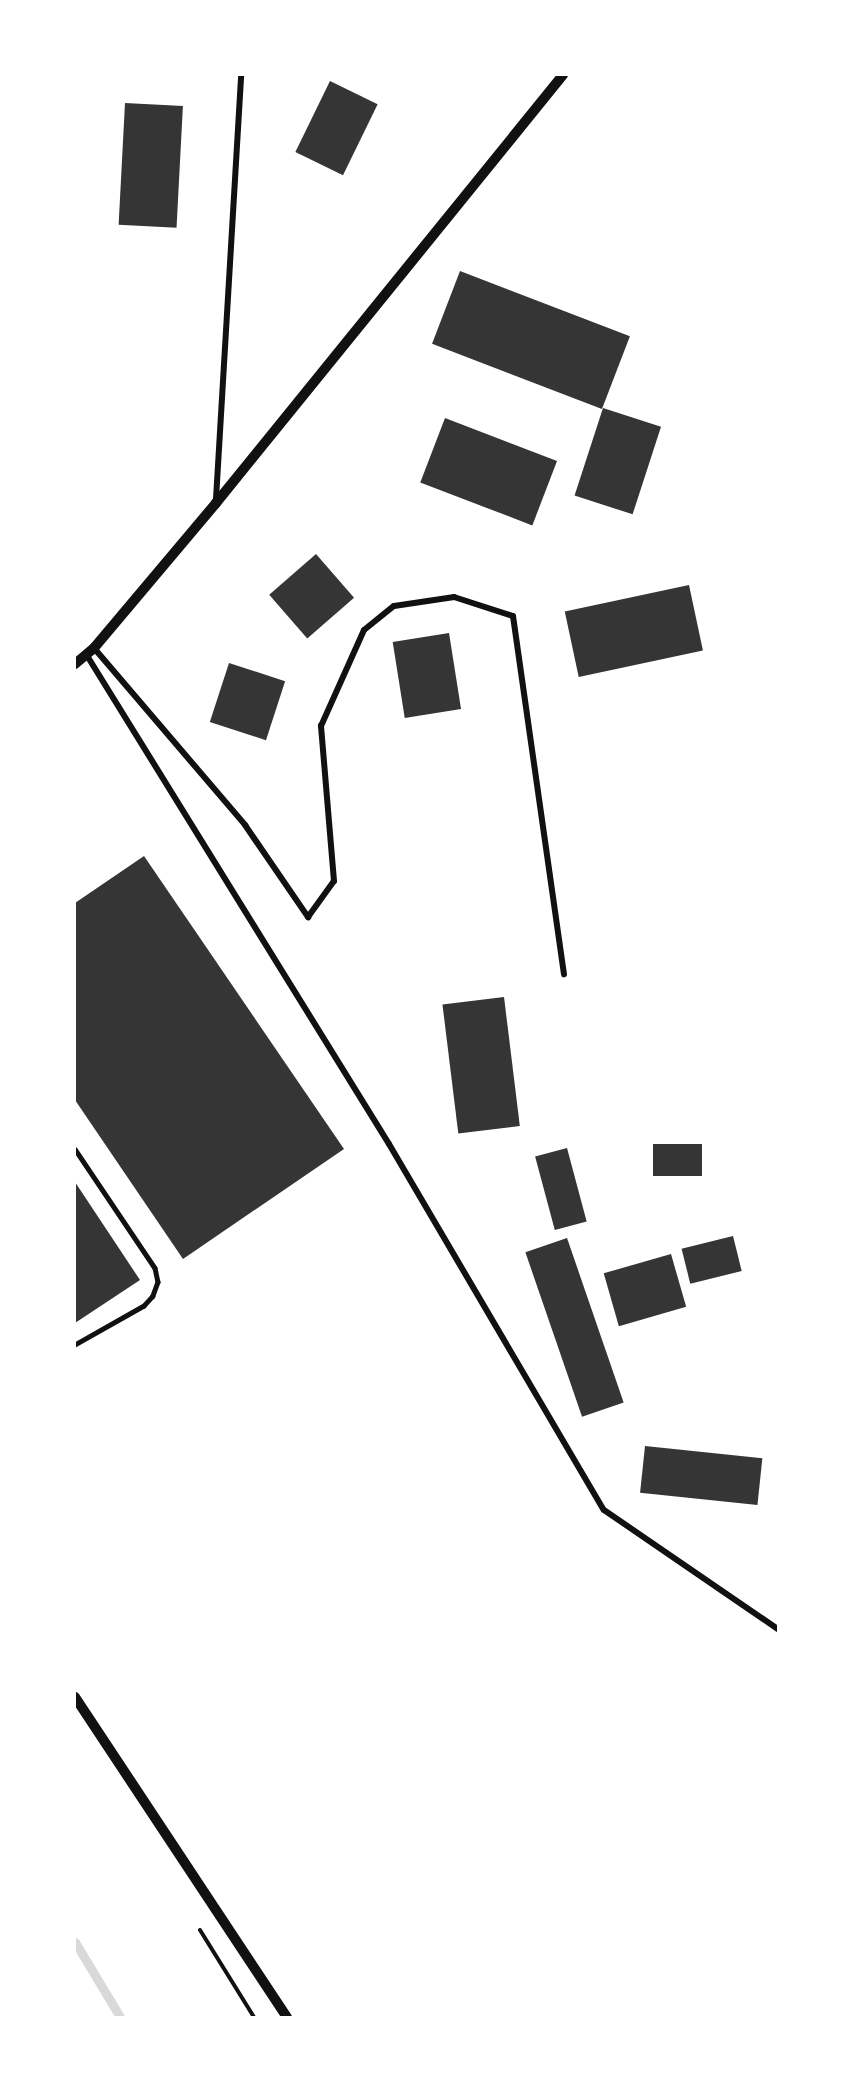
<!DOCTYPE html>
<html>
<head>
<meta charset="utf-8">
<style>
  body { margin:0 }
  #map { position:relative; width:853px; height:2092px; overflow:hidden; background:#fff; font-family:Merriweather,serif }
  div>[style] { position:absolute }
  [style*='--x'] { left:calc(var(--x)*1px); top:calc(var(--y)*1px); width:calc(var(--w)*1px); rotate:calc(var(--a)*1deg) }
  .stream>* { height:9px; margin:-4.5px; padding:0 4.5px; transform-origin:4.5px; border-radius:4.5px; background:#d9d9d9 }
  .building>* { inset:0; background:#353535; transform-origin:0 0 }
  .path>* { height:4px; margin:-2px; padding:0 2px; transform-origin:2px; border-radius:2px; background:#111 }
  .service>* { height:4.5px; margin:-2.25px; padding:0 2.25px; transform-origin:2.25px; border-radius:2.25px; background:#111 }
  .minor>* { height:6px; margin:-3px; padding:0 3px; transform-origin:3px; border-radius:3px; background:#111 }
  .tertiary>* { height:10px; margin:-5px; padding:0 5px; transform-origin:5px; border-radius:5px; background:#111 }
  span { translate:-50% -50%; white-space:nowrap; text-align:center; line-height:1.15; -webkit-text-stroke:5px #fff; paint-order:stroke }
  .frame { position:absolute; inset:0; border:76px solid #fff; pointer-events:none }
</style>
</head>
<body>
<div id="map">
  <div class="stream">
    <i style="--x:75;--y:1942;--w:87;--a:59"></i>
  </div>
  <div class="building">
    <i style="left:330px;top:81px;width:53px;height:79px;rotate:26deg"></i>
    <i style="left:125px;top:103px;width:58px;height:122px;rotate:3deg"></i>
    <i style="left:460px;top:271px;width:182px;height:78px;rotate:21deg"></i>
    <i style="left:603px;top:408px;width:61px;height:92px;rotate:18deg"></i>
    <i style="left:445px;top:418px;width:120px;height:69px;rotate:21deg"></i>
    <i style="left:316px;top:554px;width:58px;height:62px;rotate:49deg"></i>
    <i style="left:689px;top:585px;width:67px;height:127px;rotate:78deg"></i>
    <i style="left:449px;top:633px;width:77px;height:57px;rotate:81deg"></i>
    <i style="left:229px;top:663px;width:59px;height:62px;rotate:18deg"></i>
    <i style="clip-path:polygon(144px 856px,344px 1149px,183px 1259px,75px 1100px,75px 903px)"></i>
    <i style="left:504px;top:997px;width:130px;height:62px;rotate:83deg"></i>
    <i style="left:653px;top:1144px;width:49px;height:32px"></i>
    <i style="left:567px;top:1148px;width:76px;height:33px;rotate:75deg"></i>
    <i style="clip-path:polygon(75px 1182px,140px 1280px,75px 1323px)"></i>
    <i style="left:733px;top:1236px;width:36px;height:53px;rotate:76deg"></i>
    <i style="left:567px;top:1238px;width:174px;height:44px;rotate:71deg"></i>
    <i style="left:671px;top:1254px;width:55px;height:70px;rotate:74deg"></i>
    <i style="left:645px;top:1446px;width:118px;height:47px;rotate:6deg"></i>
  </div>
  <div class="path">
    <i style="--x:200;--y:1930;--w:102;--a:58.2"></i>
  </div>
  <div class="service">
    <i style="--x:75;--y:1149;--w:143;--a:56.1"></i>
    <i style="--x:155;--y:1268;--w:14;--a:78"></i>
    <i style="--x:158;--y:1282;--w:15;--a:110"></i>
    <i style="--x:153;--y:1296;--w:13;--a:132"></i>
    <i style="--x:144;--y:1306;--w:79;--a:150.5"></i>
  </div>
  <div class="minor">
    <i style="--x:216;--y:499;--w:425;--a:-86.6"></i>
    <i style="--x:94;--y:648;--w:233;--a:49.5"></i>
    <i style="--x:245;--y:825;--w:112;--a:55.6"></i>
    <i style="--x:308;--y:917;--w:44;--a:-54.2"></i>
    <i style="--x:334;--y:881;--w:156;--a:-94.8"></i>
    <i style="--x:321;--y:726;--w:105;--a:-65.9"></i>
    <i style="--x:364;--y:630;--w:38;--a:-39"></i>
    <i style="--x:394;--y:606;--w:61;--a:-8.5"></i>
    <i style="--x:454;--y:597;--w:62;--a:17.9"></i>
    <i style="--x:513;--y:616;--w:362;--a:81.9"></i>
    <i style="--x:86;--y:654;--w:576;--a:58.27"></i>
    <i style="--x:389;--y:1144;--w:424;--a:59.6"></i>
    <i style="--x:604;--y:1510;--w:211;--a:34.4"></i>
  </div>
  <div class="tertiary">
    <i style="--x:75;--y:664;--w:25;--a:-40"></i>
    <i style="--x:94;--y:648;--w:189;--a:-49.9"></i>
    <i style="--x:216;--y:503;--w:551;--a:-50.97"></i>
    <i style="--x:75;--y:1697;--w:384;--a:56.5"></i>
  </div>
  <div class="frame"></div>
</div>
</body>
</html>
